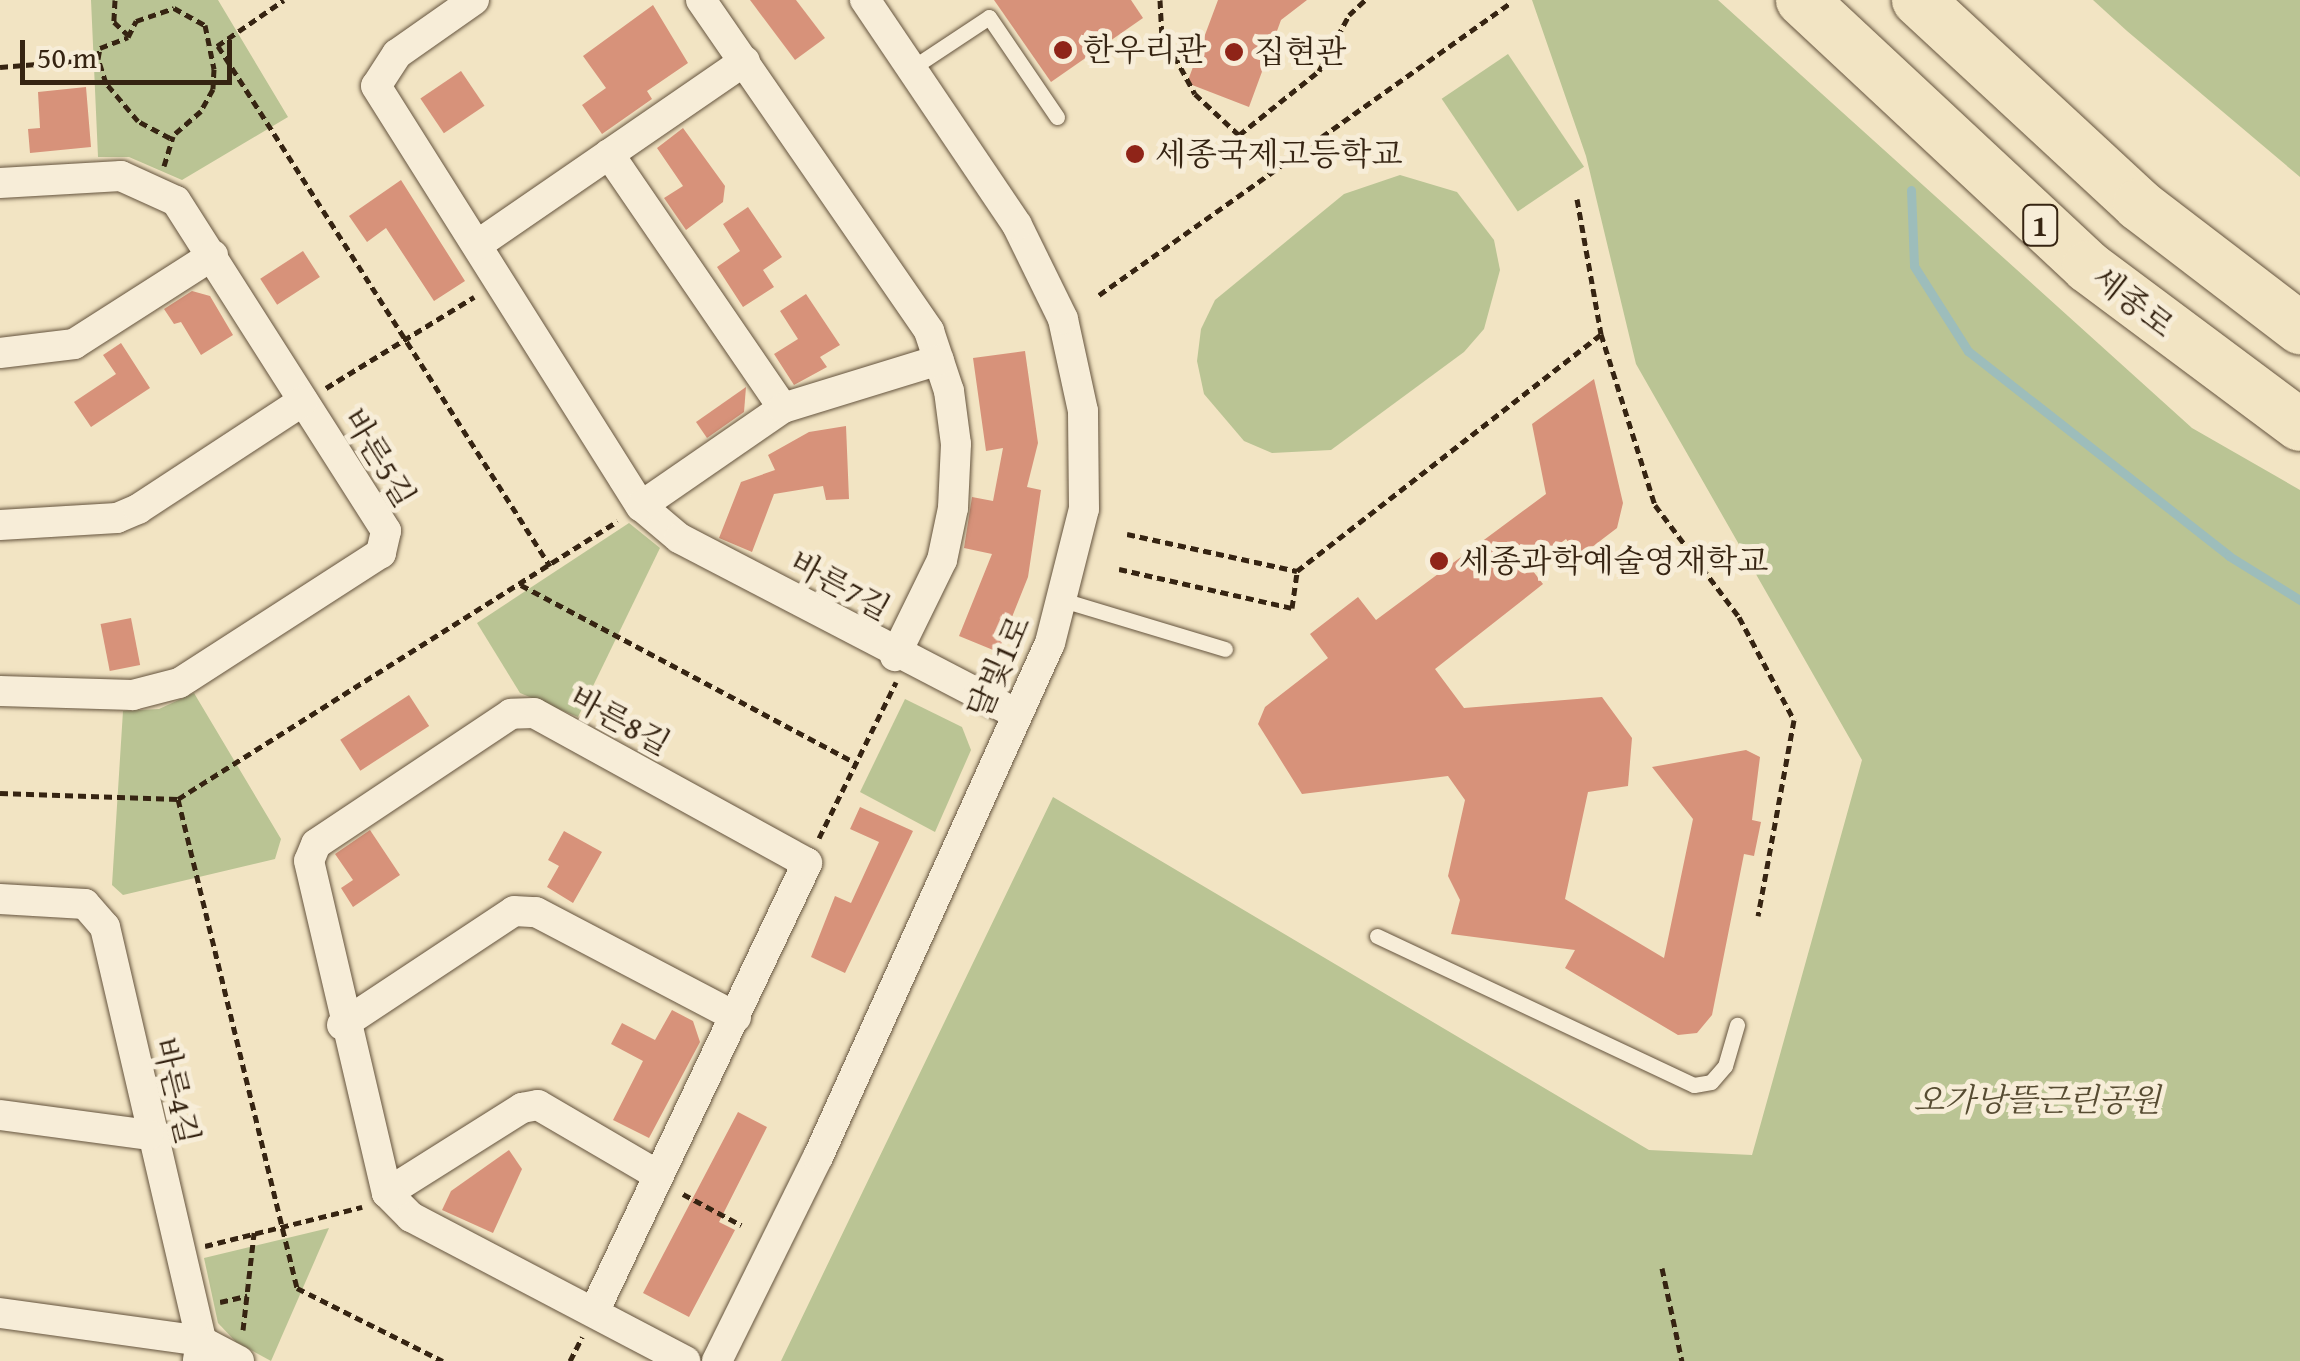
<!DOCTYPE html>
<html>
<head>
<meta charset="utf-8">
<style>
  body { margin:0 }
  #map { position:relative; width:2300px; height:1361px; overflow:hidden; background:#f2e4c3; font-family:"Gentium Book Plus","Noto Serif KR",serif }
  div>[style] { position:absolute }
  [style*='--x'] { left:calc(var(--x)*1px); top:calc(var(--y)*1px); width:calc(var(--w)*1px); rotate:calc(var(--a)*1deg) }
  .green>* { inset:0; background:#bac494; transform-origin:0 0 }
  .stream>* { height:9px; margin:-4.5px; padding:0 4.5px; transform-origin:4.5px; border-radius:4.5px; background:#9dbdbb }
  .building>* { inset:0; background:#d7927a; transform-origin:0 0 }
  .path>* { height:5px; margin-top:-2.5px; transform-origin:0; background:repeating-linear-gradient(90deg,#362412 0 8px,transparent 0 13px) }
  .roads { filter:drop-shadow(0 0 2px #65543e) drop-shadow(0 0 2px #65543e) }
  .lane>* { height:15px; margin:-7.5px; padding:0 7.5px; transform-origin:7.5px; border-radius:7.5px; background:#f7edd8 }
  .street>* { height:30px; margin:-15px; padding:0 15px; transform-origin:15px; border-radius:15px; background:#f7edd8 }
  .highway>* { height:52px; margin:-26px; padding:0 26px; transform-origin:26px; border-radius:26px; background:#f2e4c3 }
  .dots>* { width:28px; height:28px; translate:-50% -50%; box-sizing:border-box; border:5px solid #f7edd8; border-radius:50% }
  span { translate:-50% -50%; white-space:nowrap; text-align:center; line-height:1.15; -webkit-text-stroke:10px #f7edd8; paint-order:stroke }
  .shield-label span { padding:2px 8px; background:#f7edd8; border:2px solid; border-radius:8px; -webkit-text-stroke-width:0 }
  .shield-label { font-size:30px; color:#362412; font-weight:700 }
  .poi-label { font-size:32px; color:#362412 }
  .left { translate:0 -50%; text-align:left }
  .street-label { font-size:32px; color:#362412 }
  .park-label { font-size:32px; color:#574c32; font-style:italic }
  .scale { position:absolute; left:20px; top:40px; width:212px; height:45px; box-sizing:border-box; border:5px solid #362412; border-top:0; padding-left:12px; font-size:30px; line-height:35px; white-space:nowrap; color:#362412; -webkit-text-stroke:8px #f7edd8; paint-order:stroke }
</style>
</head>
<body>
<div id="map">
  <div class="green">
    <i style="clip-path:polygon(91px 0,218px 0,288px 117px,182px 180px,129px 157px,98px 157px)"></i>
    <i style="clip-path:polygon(1532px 0,1718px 0,2192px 428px,2300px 490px,2300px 1361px,781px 1361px,1053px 797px,1649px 1150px,1752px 1155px,1862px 760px,1636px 364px,1586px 156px)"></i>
    <i style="clip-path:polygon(2093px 0,2300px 0,2300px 177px,2127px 31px)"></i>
    <i style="left:1508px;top:54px;width:136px;height:80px;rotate:56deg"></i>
    <i style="clip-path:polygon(1400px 175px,1457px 192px,1494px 240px,1500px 270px,1484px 329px,1464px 352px,1331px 450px,1272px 453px,1244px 441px,1204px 394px,1197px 361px,1201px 329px,1215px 300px,1344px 194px)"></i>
    <i style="clip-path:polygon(629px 523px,660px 548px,578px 717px,520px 693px,477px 623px)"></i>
    <i style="clip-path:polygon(194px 693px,281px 839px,275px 859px,123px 895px,112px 885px,123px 711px,159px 709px)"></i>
    <i style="clip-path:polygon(905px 699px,962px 727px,971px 750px,935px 832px,860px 792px)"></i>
    <i style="clip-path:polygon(329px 1228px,271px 1361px,236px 1342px,218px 1323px,204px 1258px)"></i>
  </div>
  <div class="stream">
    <i style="--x:1911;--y:190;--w:76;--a:87.7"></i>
    <i style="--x:1914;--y:266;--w:101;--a:57.6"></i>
    <i style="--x:1968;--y:351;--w:332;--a:38.1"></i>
    <i style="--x:2229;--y:556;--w:84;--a:31.8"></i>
  </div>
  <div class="building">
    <i style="clip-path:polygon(750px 0,796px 0,825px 38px,795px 60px)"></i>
    <i style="clip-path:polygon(994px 0,1131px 0,1143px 18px,1051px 82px)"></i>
    <i style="clip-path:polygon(1218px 0,1307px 0,1281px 20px,1249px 107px,1187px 83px)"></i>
    <i style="clip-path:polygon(653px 5px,688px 63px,647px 91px,652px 99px,602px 134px,582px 105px,606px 88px,583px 56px)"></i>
    <i style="left:461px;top:71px;width:42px;height:49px;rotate:56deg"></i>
    <i style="clip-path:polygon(86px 87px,91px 147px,30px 153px,28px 129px,40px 128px,38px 92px)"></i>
    <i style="clip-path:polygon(683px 128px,725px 186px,723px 202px,686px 230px,664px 198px,683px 186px,657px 148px)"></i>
    <i style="clip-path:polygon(401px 180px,465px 281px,434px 301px,386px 228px,367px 242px,349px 216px)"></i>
    <i style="clip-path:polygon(748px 207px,782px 257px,763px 270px,774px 287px,743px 307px,717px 267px,740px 251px,723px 224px)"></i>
    <i style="left:303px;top:251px;width:31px;height:51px;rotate:57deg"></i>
    <i style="clip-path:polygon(192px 291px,210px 296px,233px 335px,201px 355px,181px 322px,174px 324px,164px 309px)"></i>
    <i style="clip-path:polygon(806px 294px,840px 345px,820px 357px,827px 367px,794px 385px,774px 354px,798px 339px,780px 311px)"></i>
    <i style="clip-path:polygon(121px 343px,150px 388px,91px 427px,74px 402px,116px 374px,103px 355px)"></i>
    <i style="clip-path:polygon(1025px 351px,1038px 443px,1027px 487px,1041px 490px,1028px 577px,998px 652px,959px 636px,992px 554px,964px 548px,972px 497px,993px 501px,1003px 448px,986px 451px,973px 358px)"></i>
    <i style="clip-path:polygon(1594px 379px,1623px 503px,1617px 528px,1579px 557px,1566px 539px,1529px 566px,1543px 584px,1435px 669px,1464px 708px,1602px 697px,1632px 738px,1628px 786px,1588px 792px,1565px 899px,1664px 958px,1693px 819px,1652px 767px,1746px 750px,1760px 757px,1752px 820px,1761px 822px,1754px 856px,1744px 854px,1712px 1015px,1697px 1033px,1678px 1035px,1565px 968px,1575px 950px,1451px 934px,1460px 900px,1448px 876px,1465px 800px,1448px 776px,1302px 794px,1258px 724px,1265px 707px,1328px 658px,1310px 634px,1358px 597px,1376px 620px,1546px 494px,1532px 424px)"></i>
    <i style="clip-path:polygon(746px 387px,744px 412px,707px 438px,696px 422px)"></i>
    <i style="clip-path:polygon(846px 426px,849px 499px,826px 500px,823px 486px,774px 494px,752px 552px,719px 538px,741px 482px,775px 470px,768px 455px,809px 432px)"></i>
    <i style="left:131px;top:618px;width:48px;height:31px;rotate:79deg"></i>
    <i style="left:409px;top:695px;width:37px;height:82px;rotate:57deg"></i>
    <i style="clip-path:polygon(860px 807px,913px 831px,845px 973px,811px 957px,835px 896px,851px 903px,879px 842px,850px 829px)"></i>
    <i style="clip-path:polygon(370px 830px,400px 875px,353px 907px,341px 888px,353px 880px,335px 854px)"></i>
    <i style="clip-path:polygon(564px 831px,602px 852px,573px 903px,547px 887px,559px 866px,548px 860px)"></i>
    <i style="clip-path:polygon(672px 1010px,693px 1021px,700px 1042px,649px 1138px,613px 1120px,643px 1061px,611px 1044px,622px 1023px,655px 1040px)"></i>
    <i style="clip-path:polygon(738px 1112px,767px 1127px,719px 1222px,735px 1230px,689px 1317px,643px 1293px)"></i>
    <i style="clip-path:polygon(509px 1150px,522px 1169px,493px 1233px,442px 1210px,451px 1191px)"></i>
  </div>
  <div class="path">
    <i style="--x:115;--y:0;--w:22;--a:93"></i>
    <i style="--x:114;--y:22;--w:18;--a:43"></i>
    <i style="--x:1160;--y:0;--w:33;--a:87"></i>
    <i style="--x:1162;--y:33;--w:69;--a:61.6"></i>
    <i style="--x:1195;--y:94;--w:60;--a:43"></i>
    <i style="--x:1239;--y:135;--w:102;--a:-38.7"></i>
    <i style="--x:1319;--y:71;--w:64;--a:-61.8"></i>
    <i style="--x:1349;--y:15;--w:22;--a:-43"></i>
    <i style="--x:174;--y:8;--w:35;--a:29"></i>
    <i style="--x:205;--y:25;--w:45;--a:78.4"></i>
    <i style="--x:214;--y:69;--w:20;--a:93"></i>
    <i style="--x:213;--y:89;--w:25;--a:119"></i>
    <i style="--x:201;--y:111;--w:41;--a:138.9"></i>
    <i style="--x:170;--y:138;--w:36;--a:-152"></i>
    <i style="--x:138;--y:121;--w:50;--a:-130.1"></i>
    <i style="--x:106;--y:83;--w:25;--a:-108"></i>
    <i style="--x:98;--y:59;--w:11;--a:-80"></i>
    <i style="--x:100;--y:48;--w:30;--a:-21"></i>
    <i style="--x:128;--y:37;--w:18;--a:-63"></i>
    <i style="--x:136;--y:21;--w:40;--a:-18.9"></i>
    <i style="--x:217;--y:46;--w:81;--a:-34.5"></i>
    <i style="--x:218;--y:46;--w:617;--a:57.44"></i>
    <i style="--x:0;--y:67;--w:98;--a:-4.7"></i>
    <i style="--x:164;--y:166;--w:31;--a:-73"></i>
    <i style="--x:1577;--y:199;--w:137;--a:79.9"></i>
    <i style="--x:1601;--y:334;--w:179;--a:72.5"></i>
    <i style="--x:1655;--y:505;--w:140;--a:53.1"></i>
    <i style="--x:1739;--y:617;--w:117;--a:61.9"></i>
    <i style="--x:1794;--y:720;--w:199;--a:100.4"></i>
    <i style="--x:1099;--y:295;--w:503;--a:-35.37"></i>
    <i style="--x:326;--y:388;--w:174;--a:-31.6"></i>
    <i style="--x:1127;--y:534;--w:174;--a:12.3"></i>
    <i style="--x:1119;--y:569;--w:177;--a:12.7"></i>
    <i style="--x:1292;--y:608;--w:37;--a:-82"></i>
    <i style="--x:1297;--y:571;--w:385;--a:-37.9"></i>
    <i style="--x:521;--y:585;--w:379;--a:28"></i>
    <i style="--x:0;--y:793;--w:178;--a:1.9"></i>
    <i style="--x:178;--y:799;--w:520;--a:-32.29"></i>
    <i style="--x:178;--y:799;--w:503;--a:76.32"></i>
    <i style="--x:297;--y:1288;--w:163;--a:26.6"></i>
    <i style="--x:819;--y:838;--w:174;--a:-63.7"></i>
    <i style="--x:683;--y:1194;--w:66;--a:28.1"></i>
    <i style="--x:205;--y:1246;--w:162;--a:-14"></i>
    <i style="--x:1662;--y:1268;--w:95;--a:77.9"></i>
    <i style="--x:220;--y:1302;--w:28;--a:-13"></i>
    <i style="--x:243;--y:1330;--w:98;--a:-83.5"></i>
    <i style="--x:570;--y:1361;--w:27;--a:-63"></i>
  </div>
  <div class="roads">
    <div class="lane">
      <i style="--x:912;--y:68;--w:92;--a:-33.5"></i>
      <i style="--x:989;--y:17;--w:121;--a:55.8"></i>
      <i style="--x:1066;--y:601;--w:166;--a:16.8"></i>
      <i style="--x:1377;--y:936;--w:350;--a:25.2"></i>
      <i style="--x:1694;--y:1085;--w:17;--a:-10"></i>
      <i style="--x:1711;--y:1082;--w:21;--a:-49"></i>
      <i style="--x:1725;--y:1066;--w:43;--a:-73.7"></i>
    </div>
    <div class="street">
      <i style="--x:474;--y:0;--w:94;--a:145"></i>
      <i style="--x:397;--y:54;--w:38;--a:123"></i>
      <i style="--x:376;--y:86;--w:497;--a:57.8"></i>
      <i style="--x:641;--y:506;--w:50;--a:40.1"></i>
      <i style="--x:679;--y:538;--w:381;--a:27.5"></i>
      <i style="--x:701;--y:0;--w:402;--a:55.4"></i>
      <i style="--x:929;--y:331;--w:63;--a:71.6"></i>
      <i style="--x:949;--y:391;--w:53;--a:82.5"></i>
      <i style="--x:956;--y:444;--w:64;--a:92.7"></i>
      <i style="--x:953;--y:508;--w:53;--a:101.9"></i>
      <i style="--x:942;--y:560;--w:107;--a:116.1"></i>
      <i style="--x:609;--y:154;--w:308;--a:55.6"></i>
      <i style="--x:0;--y:183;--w:121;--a:-3.3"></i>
      <i style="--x:121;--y:176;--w:60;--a:24.4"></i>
      <i style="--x:176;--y:201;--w:391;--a:57.5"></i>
      <i style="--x:386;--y:531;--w:23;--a:103"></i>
      <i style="--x:381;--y:553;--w:240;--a:147.2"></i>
      <i style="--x:179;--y:683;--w:48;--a:165.4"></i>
      <i style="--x:133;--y:695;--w:133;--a:-178.3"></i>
      <i style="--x:477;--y:245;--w:325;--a:-34.5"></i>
      <i style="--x:0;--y:353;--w:75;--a:-6.9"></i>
      <i style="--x:74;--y:344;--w:165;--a:-32.6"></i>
      <i style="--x:641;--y:506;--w:173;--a:-34.6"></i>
      <i style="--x:783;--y:408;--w:163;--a:-17.1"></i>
      <i style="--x:0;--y:525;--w:117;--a:-3.4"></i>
      <i style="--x:117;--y:518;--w:23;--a:-23"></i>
      <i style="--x:138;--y:509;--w:197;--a:-33.2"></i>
      <i style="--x:0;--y:899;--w:85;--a:3.4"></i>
      <i style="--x:85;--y:904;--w:30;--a:49"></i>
      <i style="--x:105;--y:927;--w:425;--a:76.9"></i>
      <i style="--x:201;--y:1341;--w:20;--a:99"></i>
      <i style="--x:342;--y:1025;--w:206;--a:-33.5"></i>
      <i style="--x:514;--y:911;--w:22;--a:3"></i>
      <i style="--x:536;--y:912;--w:226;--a:27.7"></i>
      <i style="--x:0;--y:1115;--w:150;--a:7.6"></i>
      <i style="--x:387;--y:1193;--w:160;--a:-32.2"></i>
      <i style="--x:522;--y:1108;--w:16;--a:-11"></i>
      <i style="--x:538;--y:1105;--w:139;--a:30.3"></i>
      <i style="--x:594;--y:1312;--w:497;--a:-64.6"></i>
      <i style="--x:807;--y:863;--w:311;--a:-151.2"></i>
      <i style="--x:534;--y:713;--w:23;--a:178"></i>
      <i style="--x:511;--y:714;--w:234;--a:146.3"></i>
      <i style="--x:316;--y:844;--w:18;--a:112"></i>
      <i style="--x:309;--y:861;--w:341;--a:76.8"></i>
      <i style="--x:387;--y:1193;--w:34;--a:45"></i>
      <i style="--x:411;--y:1217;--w:310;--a:27.7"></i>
      <i style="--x:0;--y:1313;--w:203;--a:7.9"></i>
      <i style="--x:201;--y:1341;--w:43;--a:27.8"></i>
      <i style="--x:717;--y:1361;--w:228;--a:-63.7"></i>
      <i style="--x:818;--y:1157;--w:564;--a:-65.71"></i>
      <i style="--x:1050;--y:643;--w:138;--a:-75.8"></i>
      <i style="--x:1084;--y:509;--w:98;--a:-90.6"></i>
      <i style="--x:1083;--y:411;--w:94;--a:-102.3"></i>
      <i style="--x:1063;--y:319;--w:105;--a:-116.1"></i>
      <i style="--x:1017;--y:225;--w:272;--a:-124"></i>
    </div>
    <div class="highway">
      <i style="--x:1802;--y:0;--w:391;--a:43"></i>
      <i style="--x:2088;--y:267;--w:264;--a:36.7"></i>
      <i style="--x:1918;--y:0;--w:301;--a:42.8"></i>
      <i style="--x:2139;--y:205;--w:203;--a:37.4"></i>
    </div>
  </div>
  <div class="dots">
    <i style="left:1063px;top:50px;background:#8f2418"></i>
    <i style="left:1234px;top:52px;background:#8f2418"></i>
    <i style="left:1135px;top:154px;background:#8f2418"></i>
    <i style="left:1439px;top:561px;background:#8f2418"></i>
  </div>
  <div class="shield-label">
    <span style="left:2040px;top:225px">1</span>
  </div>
  <div class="poi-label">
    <span class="left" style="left:1083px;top:50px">한우리관</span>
    <span class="left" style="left:1254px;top:52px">집현관</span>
    <span class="left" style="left:1155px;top:154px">세종국제고등학교</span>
    <span class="left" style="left:1459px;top:561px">세종과학예술영재학교</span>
  </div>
  <div class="street-label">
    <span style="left:2133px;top:302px;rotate:38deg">세종로</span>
    <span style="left:379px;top:458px;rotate:59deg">바른5길</span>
    <span style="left:840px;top:586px;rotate:29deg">바른7길</span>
    <span style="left:999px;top:667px;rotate:-66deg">달빛1로</span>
    <span style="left:620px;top:721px;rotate:29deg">바른8길</span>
    <span style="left:176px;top:1091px;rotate:77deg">바른4길</span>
  </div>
  <div class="park-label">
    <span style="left:2037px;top:1100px">오가낭뜰근린공원</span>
  </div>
  <div class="scale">50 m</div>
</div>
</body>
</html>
